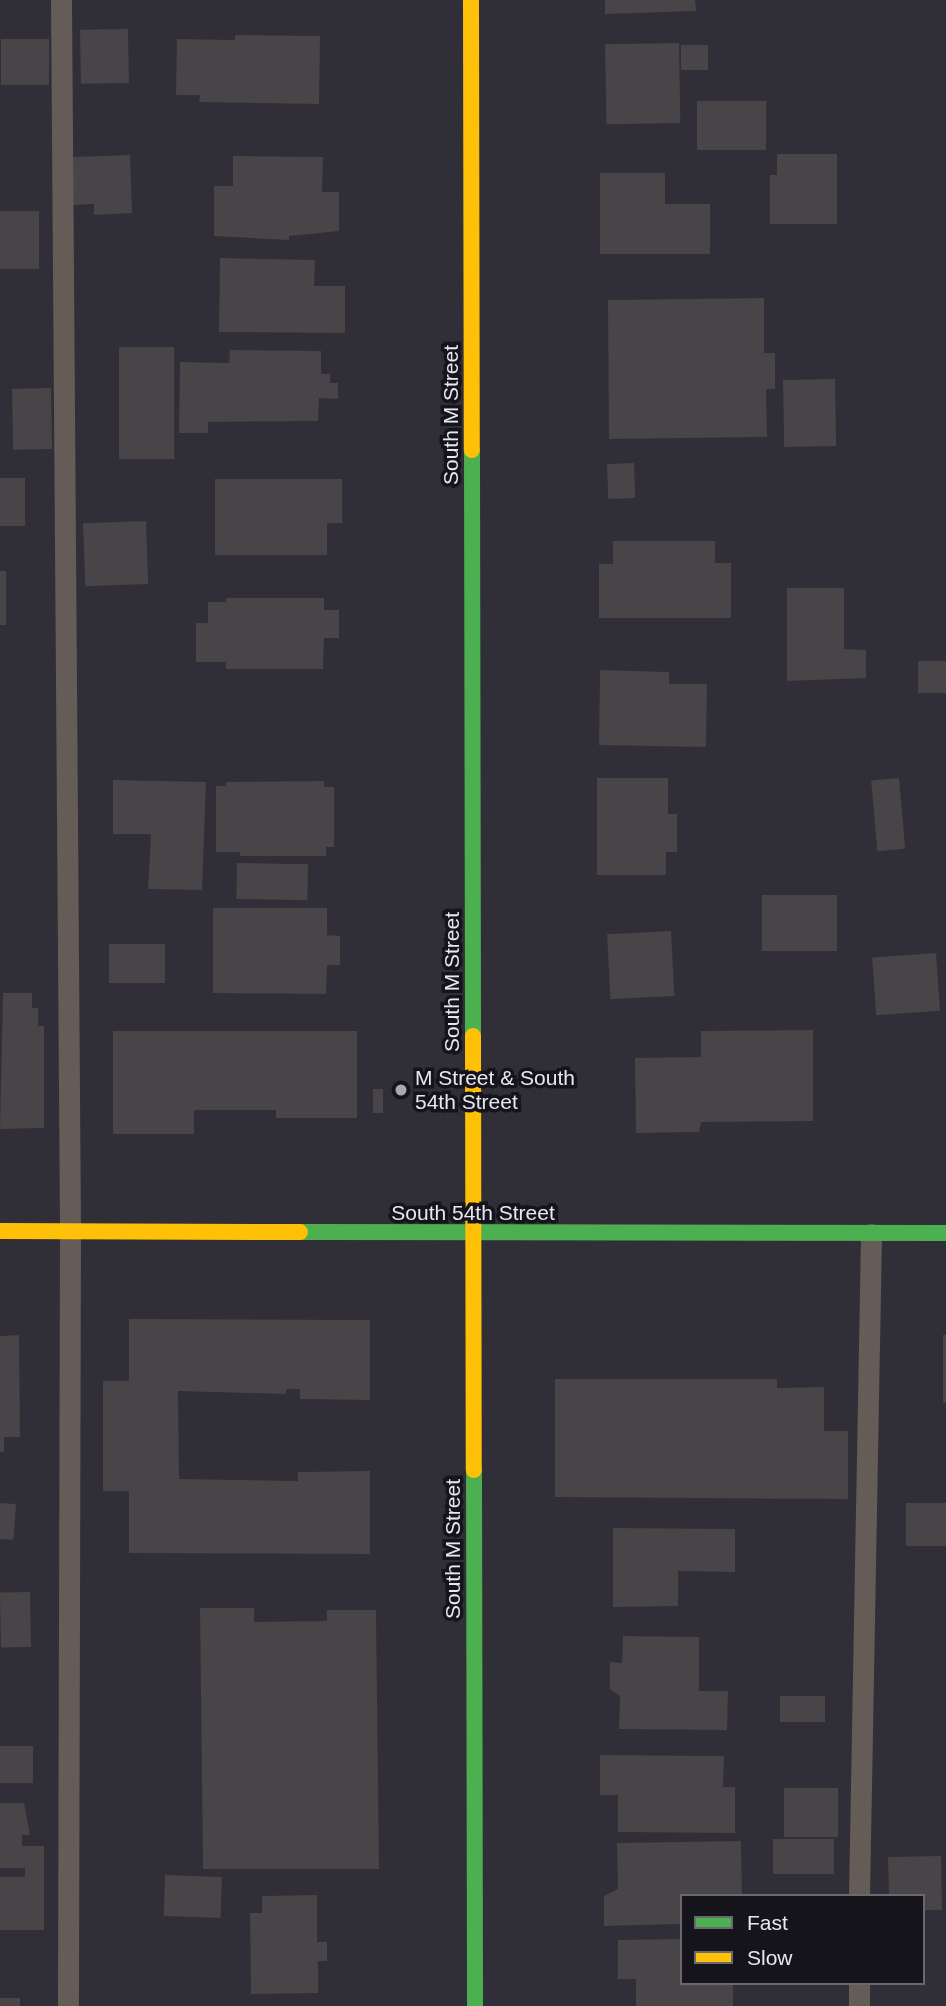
<!DOCTYPE html>
<html>
<head>
<meta charset="utf-8">
<style>
  body { margin:0 }
  #map { position:relative; width:946px; height:2006px; overflow:hidden; background:#302e36; font-family:Arial,sans-serif }
  div>[style] { position:absolute }
  [style*='--x'] { left:calc(var(--x)*1px); top:calc(var(--y)*1px); width:calc(var(--w)*1px); rotate:calc(var(--a)*1deg) }
  .building>* { inset:0; background:#484447; transform-origin:0 0 }
  .lane>* { height:21px; margin:-10.5px; padding:0 10.5px; transform-origin:10.5px; border-radius:10.5px; background:#655b57 }
  .fast>* { height:16px; margin:-8px; padding:0 8px; transform-origin:8px; border-radius:8px; background:#4caf50 }
  .slow>* { height:16px; margin:-8px; padding:0 8px; transform-origin:8px; border-radius:8px; background:#ffc107 }
  .dots>* { width:19px; height:19px; translate:-50% -50%; box-sizing:border-box; border:4px solid #15141b; border-radius:50% }
  span { translate:-50% -50%; white-space:nowrap; text-align:center; line-height:1.15; -webkit-text-stroke:7px #15141b; paint-order:stroke }
  .street-label { font-size:21px; color:#e8e6f0 }
  .poi-label { font-size:21px; color:#e8e6f0 }
  .left { translate:0 -50%; text-align:left }
  .legend { position:absolute; left:680px; top:1894px; width:245px; height:91px; box-sizing:border-box; background:#15141b; border:2px solid #696870; margin:0; padding:9px 12px; list-style:none; font-size:21px; color:#e8e6f0 }
  .legend li { display:flex; align-items:center; gap:14px; height:35px }
  .legend b { width:35px; border:2px solid #696870 }
</style>
</head>
<body>
<div id="map">
  <div class="building">
    <i style="clip-path:polygon(605px 0,695px 0,696px 11px,605px 14px)"></i>
    <i style="left:128px;top:29px;width:54px;height:48px;rotate:89deg"></i>
    <i style="clip-path:polygon(235px 35px,320px 36px,319px 104px,199px 102px,200px 95px,176px 95px,177px 39px,235px 40px)"></i>
    <i style="left:1px;top:39px;width:48px;height:46px"></i>
    <i style="left:679px;top:43px;width:80px;height:74px;rotate:89deg"></i>
    <i style="left:708px;top:45px;width:25px;height:27px;rotate:90deg"></i>
    <i style="left:697px;top:101px;width:69px;height:49px"></i>
    <i style="clip-path:polygon(777px 154px,837px 154px,837px 224px,770px 224px,770px 175px,777px 175px)"></i>
    <i style="clip-path:polygon(130px 155px,132px 213px,94px 215px,94px 204px,73px 205px,71px 157px)"></i>
    <i style="clip-path:polygon(233px 156px,323px 157px,322px 192px,339px 192px,339px 231px,289px 236px,289px 240px,214px 236px,214px 186px,233px 186px)"></i>
    <i style="clip-path:polygon(600px 173px,665px 173px,665px 204px,710px 204px,710px 254px,600px 254px)"></i>
    <i style="left:0;top:211px;width:39px;height:58px"></i>
    <i style="clip-path:polygon(220px 258px,315px 260px,314px 286px,345px 286px,345px 333px,219px 332px)"></i>
    <i style="clip-path:polygon(764px 298px,764px 353px,775px 353px,775px 389px,766px 389px,767px 437px,609px 439px,608px 300px)"></i>
    <i style="left:119px;top:347px;width:55px;height:112px"></i>
    <i style="clip-path:polygon(230px 350px,321px 351px,321px 374px,330px 374px,330px 383px,338px 383px,338px 399px,319px 398px,318px 421px,208px 422px,208px 433px,179px 433px,180px 362px,229px 363px)"></i>
    <i style="left:835px;top:379px;width:67px;height:52px;rotate:89deg"></i>
    <i style="left:51px;top:388px;width:61px;height:39px;rotate:89deg"></i>
    <i style="left:634px;top:463px;width:35px;height:27px;rotate:88deg"></i>
    <i style="left:0;top:478px;width:25px;height:48px"></i>
    <i style="clip-path:polygon(215px 479px,342px 479px,342px 523px,327px 523px,327px 555px,215px 555px)"></i>
    <i style="left:146px;top:521px;width:63px;height:63px;rotate:88deg"></i>
    <i style="clip-path:polygon(613px 541px,715px 541px,715px 563px,731px 563px,731px 618px,599px 618px,599px 564px,613px 564px)"></i>
    <i style="left:0;top:571px;width:6px;height:54px"></i>
    <i style="clip-path:polygon(787px 588px,844px 588px,844px 649px,866px 650px,866px 678px,787px 681px)"></i>
    <i style="clip-path:polygon(226px 598px,324px 598px,324px 610px,339px 610px,339px 638px,324px 638px,323px 669px,226px 669px,226px 662px,196px 662px,196px 623px,208px 623px,208px 602px,226px 602px)"></i>
    <i style="left:946px;top:661px;width:32px;height:28px;rotate:90deg"></i>
    <i style="clip-path:polygon(600px 670px,669px 672px,669px 684px,707px 684px,706px 747px,599px 745px)"></i>
    <i style="clip-path:polygon(597px 778px,668px 778px,668px 814px,677px 814px,677px 852px,666px 852px,666px 875px,597px 875px)"></i>
    <i style="left:899px;top:778px;width:71px;height:28px;rotate:85deg"></i>
    <i style="clip-path:polygon(113px 780px,206px 782px,202px 890px,148px 889px,151px 834px,113px 834px)"></i>
    <i style="clip-path:polygon(324px 781px,324px 787px,334px 787px,334px 847px,326px 847px,326px 856px,240px 856px,240px 852px,216px 852px,216px 786px,226px 786px,226px 782px)"></i>
    <i style="left:237px;top:863px;width:71px;height:36px;rotate:1deg"></i>
    <i style="left:762px;top:895px;width:75px;height:56px"></i>
    <i style="clip-path:polygon(213px 908px,327px 908px,327px 935px,340px 936px,340px 965px,327px 965px,326px 994px,213px 993px)"></i>
    <i style="left:671px;top:931px;width:65px;height:64px;rotate:87deg"></i>
    <i style="left:109px;top:944px;width:56px;height:39px"></i>
    <i style="left:936px;top:953px;width:58px;height:64px;rotate:86deg"></i>
    <i style="clip-path:polygon(3px 993px,32px 993px,32px 1008px,38px 1008px,38px 1026px,44px 1026px,44px 1128px,0 1129px)"></i>
    <i style="clip-path:polygon(813px 1030px,813px 1121px,701px 1122px,699px 1132px,636px 1133px,635px 1058px,701px 1057px,701px 1031px)"></i>
    <i style="clip-path:polygon(113px 1031px,357px 1031px,357px 1118px,276px 1118px,276px 1110px,194px 1110px,194px 1134px,113px 1134px)"></i>
    <i style="left:373px;top:1089px;width:10px;height:24px"></i>
    <i style="clip-path:polygon(129px 1319px,370px 1320px,370px 1400px,300px 1399px,300px 1389px,286px 1389px,286px 1394px,178px 1391px,179px 1479px,298px 1481px,298px 1472px,370px 1471px,370px 1554px,129px 1553px,129px 1491px,103px 1491px,103px 1381px,129px 1381px)"></i>
    <i style="clip-path:polygon(19px 1335px,20px 1437px,4px 1437px,4px 1452px,0 1452px,0 1336px)"></i>
    <i style="left:943px;top:1335px;width:3px;height:68px"></i>
    <i style="clip-path:polygon(555px 1379px,777px 1379px,777px 1388px,824px 1387px,824px 1431px,848px 1431px,848px 1499px,555px 1497px)"></i>
    <i style="left:0;top:1503px;width:16px;height:36px;rotate:4deg"></i>
    <i style="left:906px;top:1503px;width:40px;height:43px"></i>
    <i style="clip-path:polygon(613px 1528px,735px 1529px,735px 1572px,678px 1571px,678px 1606px,613px 1607px)"></i>
    <i style="left:30px;top:1592px;width:55px;height:30px;rotate:89deg"></i>
    <i style="clip-path:polygon(200px 1608px,254px 1608px,254px 1622px,327px 1621px,327px 1610px,376px 1610px,379px 1869px,203px 1869px)"></i>
    <i style="clip-path:polygon(623px 1636px,699px 1637px,699px 1691px,728px 1691px,727px 1730px,619px 1729px,620px 1696px,610px 1689px,610px 1662px,622px 1663px)"></i>
    <i style="left:780px;top:1696px;width:45px;height:26px"></i>
    <i style="left:0;top:1746px;width:33px;height:37px"></i>
    <i style="clip-path:polygon(600px 1755px,724px 1756px,723px 1787px,735px 1787px,735px 1833px,618px 1832px,618px 1795px,600px 1795px)"></i>
    <i style="left:784px;top:1788px;width:54px;height:49px"></i>
    <i style="clip-path:polygon(0 1803px,24px 1803px,30px 1835px,22px 1835px,22px 1846px,44px 1846px,44px 1930px,0 1930px,0 1877px,25px 1877px,25px 1868px,0 1868px)"></i>
    <i style="left:773px;top:1839px;width:61px;height:35px"></i>
    <i style="clip-path:polygon(741px 1841px,742px 1896px,682px 1896px,682px 1924px,604px 1926px,604px 1896px,618px 1889px,617px 1843px)"></i>
    <i style="clip-path:polygon(941px 1856px,942px 1910px,923px 1910px,923px 1896px,889px 1896px,888px 1857px)"></i>
    <i style="left:165px;top:1875px;width:57px;height:41px;rotate:2deg"></i>
    <i style="clip-path:polygon(317px 1895px,317px 1942px,327px 1942px,327px 1961px,318px 1961px,318px 1993px,251px 1994px,250px 1913px,262px 1913px,262px 1896px)"></i>
    <i style="clip-path:polygon(682px 1939px,682px 1983px,733px 1983px,733px 2006px,636px 2006px,636px 1979px,618px 1979px,618px 1940px)"></i>
    <i style="left:20px;top:1998px;width:8px;height:20px;rotate:90deg"></i>
  </div>
  <div class="lane">
    <i style="--x:61;--y:0;--w:1232;--a:89.58"></i>
    <i style="--x:70;--y:1232;--w:774;--a:90.15"></i>
    <i style="--x:859;--y:1896;--w:662;--a:-88.96"></i>
    <i style="--x:859;--y:1983;--w:23;--a:90"></i>
  </div>
  <div class="fast">
    <i style="--x:472;--y:450;--w:586;--a:89.9"></i>
    <i style="--x:300;--y:1232;--w:646;--a:0.09"></i>
    <i style="--x:474;--y:1470;--w:536;--a:89.89"></i>
  </div>
  <div class="slow">
    <i style="--x:471;--y:0;--w:450;--a:89.9"></i>
    <i style="--x:473;--y:1036;--w:434;--a:89.9"></i>
    <i style="--x:0;--y:1231;--w:300;--a:0.2"></i>
  </div>
  <div class="dots">
    <i style="left:401px;top:1090px;background:#a8a6af"></i>
  </div>
  <div class="street-label">
    <span style="left:451px;top:415px;rotate:-90deg">South M Street</span>
    <span style="left:452px;top:982px;rotate:-90deg">South M Street</span>
    <span style="left:473px;top:1213px">South 54th Street</span>
    <span style="left:453px;top:1549px;rotate:-90deg">South M Street</span>
  </div>
  <div class="poi-label">
    <span class="left" style="left:415px;top:1090px">M Street &amp; South<br>54th Street</span>
  </div>
  <ul class="legend">
  <li><b style="height:9px;background:#4caf50"></b>Fast</li>
  <li><b style="height:9px;background:#ffc107"></b>Slow</li>
  </ul>
</div>
</body>
</html>
